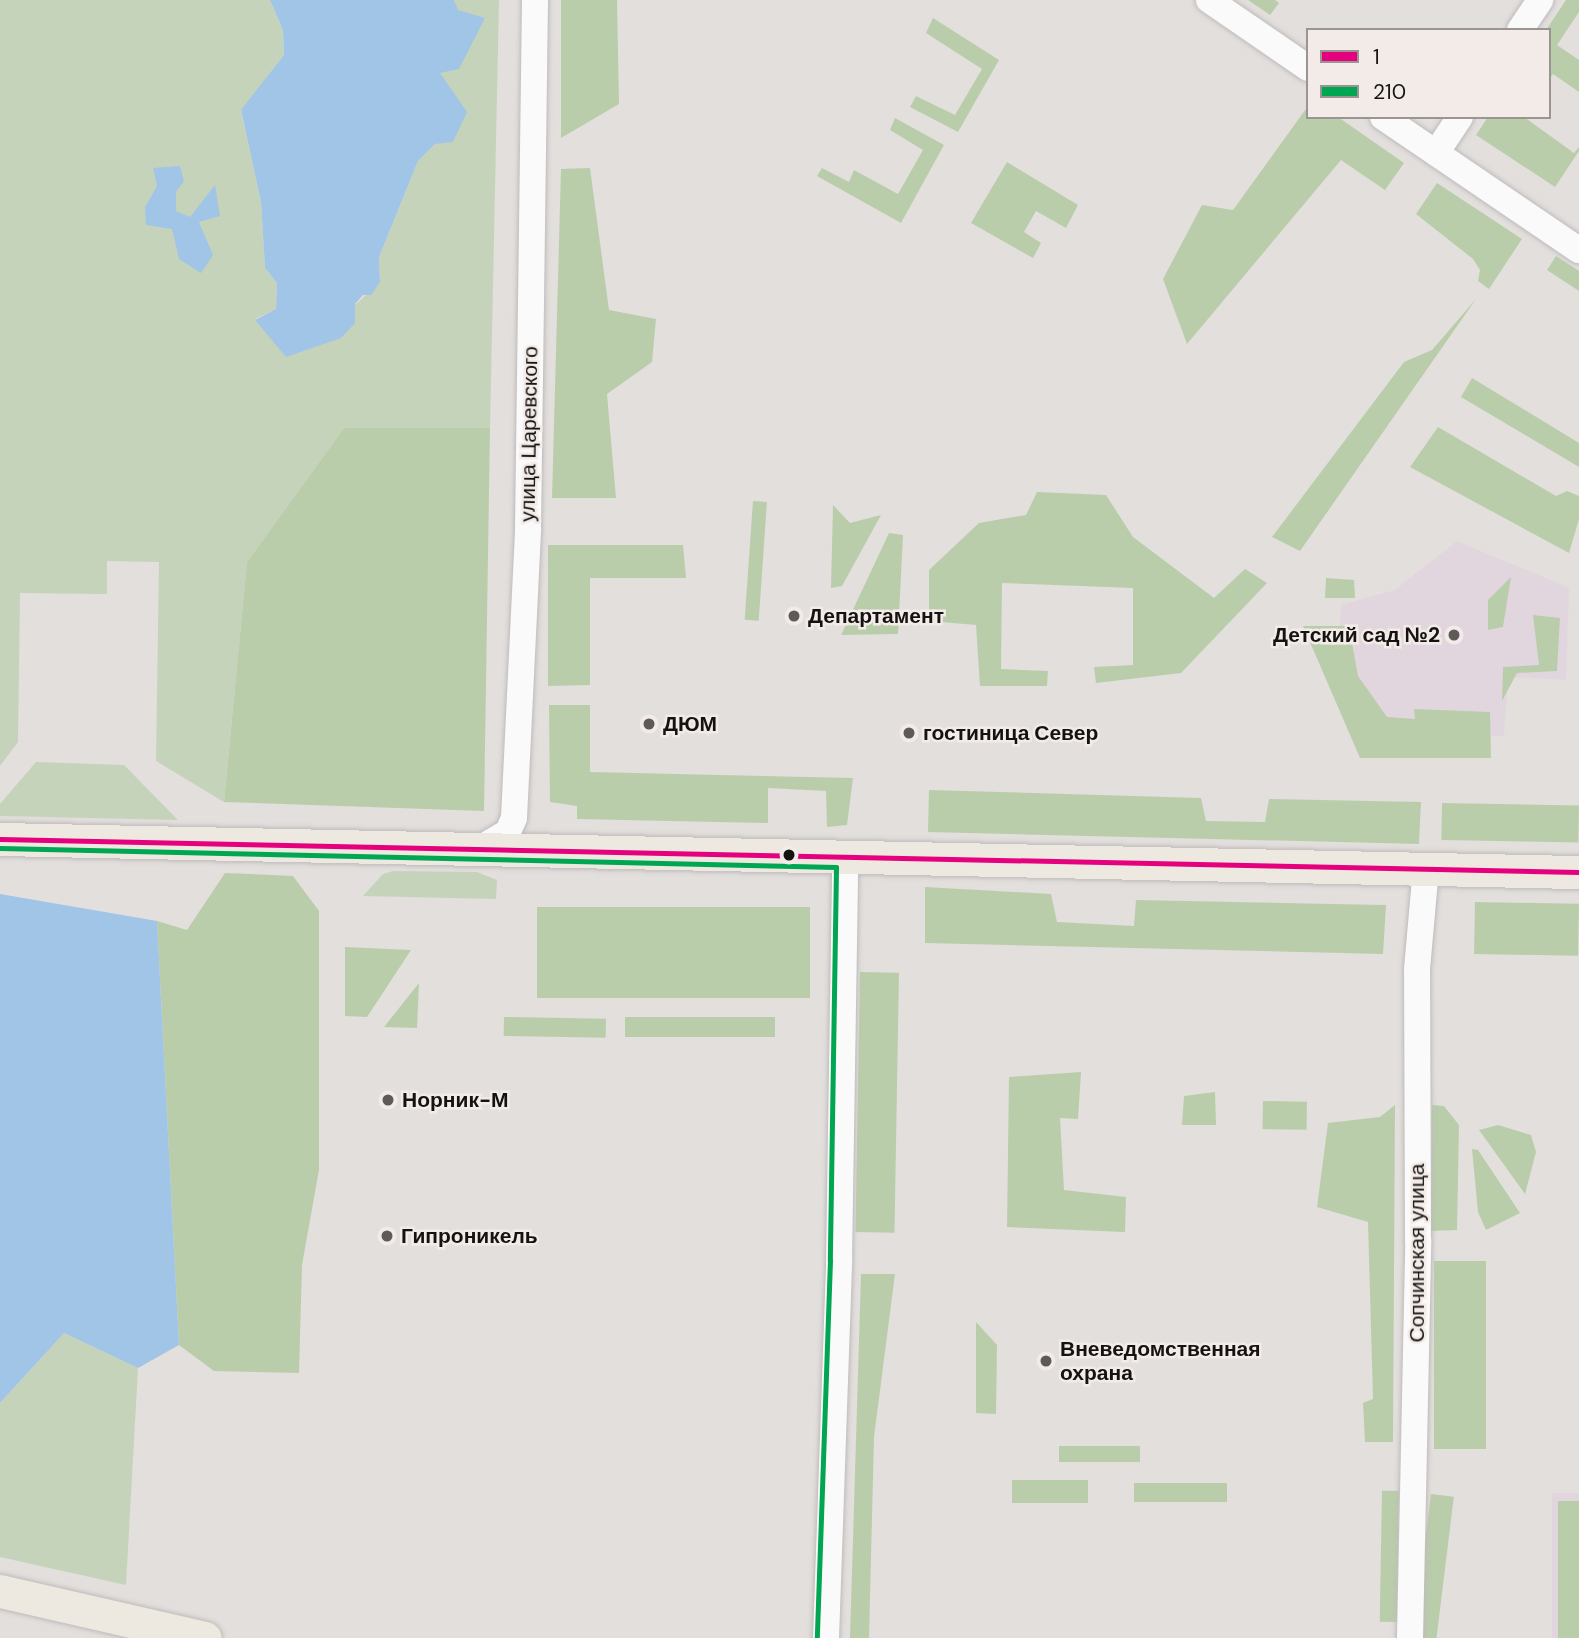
<!DOCTYPE html>
<html>
<head>
<meta charset="utf-8">
<style>
  body { margin:0 }
  #map { position:relative; width:1579px; height:1638px; overflow:hidden; background:#e2dfdd; font-family:"DM Sans",sans-serif }
  div>[style] { position:absolute }
  [style*='--x'] { left:calc(var(--x)*1px); top:calc(var(--y)*1px); width:calc(var(--w)*1px); rotate:calc(var(--a)*1deg) }
  .industrial>* { inset:0; background:#e2d6de; transform-origin:0 0 }
  .green>* { inset:0; background:#c6d3bb }
  .forest>* { inset:0; background:#bacdab; transform-origin:0 0 }
  .water>* { inset:0; background:#a0c5e6 }
  .roads { filter:drop-shadow(0 0 2px #bebbba) drop-shadow(0 0 2px #bebbba) }
  .minor>* { height:26px; margin:-13px; padding:0 13px; transform-origin:13px; border-radius:13px; background:#fbfafa }
  .major>* { height:33px; margin:-16.5px; padding:0 16.5px; transform-origin:16.5px; border-radius:16.5px; background:#ede8e0 }
  .bus-1>* { height:5px; margin:-2.5px; padding:0 2.5px; transform-origin:2.5px; border-radius:2.5px; background:#e5007d }
  .bus-2>* { height:5px; margin:-2.5px; padding:0 2.5px; transform-origin:2.5px; border-radius:2.5px; background:#00a651 }
  .dots>* { width:19px; height:19px; translate:-50% -50%; box-sizing:border-box; border:4px solid #f2ebe8; border-radius:50% }
  span { translate:-50% -50%; white-space:nowrap; text-align:center; line-height:1.15; -webkit-text-stroke:5px #f2ebe8; paint-order:stroke }
  .street-label { font-size:21px; color:#151312 }
  .poi-label { font-size:21px; color:#151312; font-weight:700 }
  .left { translate:0 -50%; text-align:left }
  .right { translate:-100% -50%; text-align:right }
  .legend { position:absolute; left:1306px; top:28px; width:245px; height:91px; box-sizing:border-box; background:#f2ebe8; border:2px solid #9a9592; margin:0; padding:9px 12px; list-style:none; font-size:21px; color:#151312 }
  .legend li { display:flex; align-items:center; gap:14px; height:35px }
  .legend b { width:35px; border:2px solid #9a9592 }
</style>
</head>
<body>
<div id="map">
  <div class="industrial">
    <i style="clip-path:polygon(1457px 541px,1569px 588px,1566px 680px,1508px 677px,1504px 736px,1373px 733px,1338px 664px,1341px 605px,1395px 590px)"></i>
    <i style="left:1579px;top:1493px;width:145px;height:27px;rotate:90deg"></i>
  </div>
  <div class="green">
    <i style="clip-path:polygon(0 0,270px 0,283px 30px,284px 55px,241px 111px,261px 202px,265px 268px,277px 283px,276px 309px,255px 319px,355px 323px,355px 305px,380px 282px,379px 257px,418px 161px,435px 144px,440px 73px,457px 10px,454px 0,499px 0,490px 428px,344px 428px,247px 562px,224px 802px,156px 761px,159px 562px,107px 561px,107px 594px,20px 593px,18px 742px,0 766px)"></i>
    <i style="clip-path:polygon(36px 762px,124px 765px,178px 820px,0 816px,0 804px)"></i>
    <i style="clip-path:polygon(393px 871px,477px 872px,497px 880px,496px 899px,363px 896px,383px 874px)"></i>
    <i style="clip-path:polygon(64px 1333px,138px 1368px,126px 1585px,0 1557px,0 1403px)"></i>
  </div>
  <div class="forest">
    <i style="clip-path:polygon(561px 0,617px 0,619px 104px,561px 138px)"></i>
    <i style="clip-path:polygon(1248px 0,1275px 0,1279px 3px,1270px 15px)"></i>
    <i style="clip-path:polygon(1566px 0,1579px 0,1579px 12px,1557px 45px,1579px 60px,1579px 92px,1553px 74px,1549px 80px,1546px 30px)"></i>
    <i style="clip-path:polygon(933px 18px,999px 60px,958px 132px,910px 107px,916px 96px,955px 115px,982px 69px,926px 33px)"></i>
    <i style="clip-path:polygon(1308px 106px,1308px 117px,1338px 117px,1404px 163px,1385px 190px,1341px 160px,1187px 344px,1163px 279px,1202px 205px,1233px 210px)"></i>
    <i style="clip-path:polygon(1488px 117px,1524px 117px,1574px 153px,1579px 147px,1579px 151px,1555px 187px,1476px 135px)"></i>
    <i style="clip-path:polygon(895px 118px,944px 145px,901px 223px,817px 176px,822px 168px,849px 182px,854px 170px,898px 194px,923px 150px,890px 130px)"></i>
    <i style="clip-path:polygon(1007px 162px,1078px 205px,1066px 228px,1036px 211px,1024px 232px,1041px 243px,1033px 258px,971px 223px)"></i>
    <i style="clip-path:polygon(590px 168px,609px 310px,656px 319px,652px 362px,607px 394px,616px 498px,552px 498px,561px 169px)"></i>
    <i style="clip-path:polygon(1437px 183px,1522px 239px,1489px 289px,1478px 281px,1480px 270px,1473px 259px,1416px 214px)"></i>
    <i style="clip-path:polygon(1556px 256px,1579px 271px,1579px 291px,1547px 270px)"></i>
    <i style="clip-path:polygon(1476px 299px,1300px 551px,1272px 537px,1404px 362px,1432px 350px)"></i>
    <i style="clip-path:polygon(1472px 378px,1579px 443px,1579px 467px,1461px 397px)"></i>
    <i style="clip-path:polygon(1438px 427px,1556px 496px,1567px 491px,1579px 496px,1579px 519px,1569px 553px,1410px 467px)"></i>
    <i style="clip-path:polygon(344px 428px,490px 428px,484px 811px,224px 802px,247px 562px)"></i>
    <i style="clip-path:polygon(1037px 492px,1106px 495px,1133px 537px,1214px 598px,1245px 569px,1267px 583px,1181px 673px,1096px 683px,1094px 667px,1133px 665px,1133px 588px,1002px 583px,1001px 669px,1048px 671px,1047px 686px,980px 686px,976px 625px,929px 621px,929px 570px,979px 523px,1026px 515px)"></i>
    <i style="left:753px;top:501px;width:14px;height:119px;rotate:4deg"></i>
    <i style="clip-path:polygon(833px 505px,850px 523px,881px 515px,842px 586px,831px 588px)"></i>
    <i style="clip-path:polygon(889px 533px,903px 535px,898px 634px,841px 635px)"></i>
    <i style="clip-path:polygon(548px 545px,683px 545px,686px 578px,590px 578px,590px 685px,548px 686px)"></i>
    <i style="clip-path:polygon(1511px 577px,1503px 627px,1488px 630px,1488px 600px)"></i>
    <i style="clip-path:polygon(1326px 578px,1354px 580px,1355px 598px,1325px 598px)"></i>
    <i style="clip-path:polygon(1533px 615px,1560px 618px,1557px 671px,1517px 673px,1502px 701px,1503px 667px,1539px 665px)"></i>
    <i style="clip-path:polygon(1303px 626px,1349px 626px,1358px 676px,1387px 717px,1415px 719px,1414px 709px,1490px 712px,1491px 758px,1360px 758px)"></i>
    <i style="clip-path:polygon(549px 705px,590px 705px,590px 772px,853px 778px,847px 825px,827px 827px,826px 791px,768px 788px,768px 823px,577px 819px,577px 806px,550px 802px)"></i>
    <i style="clip-path:polygon(929px 790px,1201px 798px,1206px 821px,1265px 822px,1269px 799px,1421px 802px,1419px 844px,928px 832px)"></i>
    <i style="left:1442px;top:803px;width:137px;height:37px;rotate:1deg"></i>
    <i style="clip-path:polygon(225px 873px,293px 876px,319px 911px,319px 1170px,302px 1265px,299px 1373px,214px 1371px,179px 1345px,157px 921px,187px 930px)"></i>
    <i style="clip-path:polygon(925px 887px,1051px 894px,1057px 922px,1134px 926px,1136px 900px,1386px 905px,1383px 954px,925px 943px)"></i>
    <i style="left:1475px;top:902px;width:104px;height:52px;rotate:1deg"></i>
    <i style="left:537px;top:907px;width:273px;height:91px"></i>
    <i style="clip-path:polygon(345px 947px,411px 950px,367px 1017px,345px 1016px)"></i>
    <i style="left:860px;top:972px;width:39px;height:260px;rotate:1deg"></i>
    <i style="clip-path:polygon(419px 983px,417px 1028px,384px 1027px)"></i>
    <i style="left:504px;top:1017px;width:102px;height:19px;rotate:1deg"></i>
    <i style="left:775px;top:1017px;width:20px;height:150px;rotate:90deg"></i>
    <i style="clip-path:polygon(1081px 1072px,1078px 1119px,1060px 1118px,1064px 1190px,1126px 1197px,1125px 1232px,1007px 1227px,1009px 1077px)"></i>
    <i style="clip-path:polygon(1215px 1092px,1216px 1125px,1182px 1125px,1184px 1096px)"></i>
    <i style="left:1263px;top:1101px;width:44px;height:28px;rotate:1deg"></i>
    <i style="clip-path:polygon(1395px 1105px,1393px 1442px,1365px 1442px,1363px 1403px,1373px 1399px,1368px 1222px,1317px 1207px,1328px 1123px,1380px 1117px)"></i>
    <i style="clip-path:polygon(1432px 1105px,1444px 1106px,1459px 1125px,1457px 1230px,1431px 1231px)"></i>
    <i style="clip-path:polygon(1498px 1125px,1531px 1135px,1536px 1152px,1525px 1194px,1479px 1130px)"></i>
    <i style="clip-path:polygon(1472px 1149px,1478px 1150px,1520px 1213px,1486px 1230px,1478px 1212px)"></i>
    <i style="left:1434px;top:1261px;width:52px;height:188px"></i>
    <i style="clip-path:polygon(861px 1274px,895px 1274px,874px 1437px,869px 1638px,850px 1638px)"></i>
    <i style="clip-path:polygon(976px 1322px,997px 1345px,996px 1414px,976px 1413px)"></i>
    <i style="left:1059px;top:1446px;width:81px;height:16px"></i>
    <i style="left:1012px;top:1480px;width:76px;height:23px"></i>
    <i style="left:1134px;top:1483px;width:93px;height:19px"></i>
    <i style="left:1399px;top:1491px;width:131px;height:17px;rotate:91deg"></i>
    <i style="left:1431px;top:1494px;width:23px;height:144px;rotate:7deg"></i>
    <i style="left:1579px;top:1501px;width:137px;height:21px;rotate:90deg"></i>
  </div>
  <div class="water">
    <i style="clip-path:polygon(270px 0,454px 0,458px 10px,485px 18px,459px 69px,440px 73px,467px 112px,453px 142px,435px 144px,418px 161px,379px 257px,380px 282px,371px 295px,363px 295px,355px 304px,355px 323px,341px 338px,286px 357px,255px 320px,276px 309px,277px 283px,265px 268px,261px 202px,241px 110px,284px 55px,283px 30px)"></i>
    <i style="clip-path:polygon(180px 166px,184px 181px,176px 192px,176px 211px,190px 217px,215px 185px,220px 216px,199px 222px,213px 255px,201px 273px,179px 259px,172px 229px,146px 225px,145px 207px,157px 186px,153px 168px)"></i>
    <i style="clip-path:polygon(0 894px,157px 921px,179px 1345px,138px 1368px,64px 1333px,0 1403px)"></i>
  </div>
  <div class="roads">
    <div class="minor">
      <i style="--x:1209;--y:0;--w:120;--a:34.5"></i>
      <i style="--x:1520;--y:30;--w:36;--a:-56"></i>
      <i style="--x:1383;--y:117;--w:237;--a:34.2"></i>
      <i style="--x:1436;--y:153;--w:43;--a:-56.3"></i>
      <i style="--x:478;--y:850;--w:35;--a:-31"></i>
      <i style="--x:508;--y:832;--w:15;--a:-67"></i>
      <i style="--x:514;--y:818;--w:290;--a:-87.2"></i>
      <i style="--x:528;--y:528;--w:528;--a:-89.24"></i>
      <i style="--x:826;--y:1638;--w:378;--a:-88"></i>
      <i style="--x:839;--y:1260;--w:402;--a:-89.1"></i>
      <i style="--x:1410;--y:1638;--w:398;--a:-88.8"></i>
      <i style="--x:1418;--y:1240;--w:271;--a:-90.2"></i>
      <i style="--x:1417;--y:969;--w:100;--a:-84.9"></i>
    </div>
    <div class="major">
      <i style="--x:0;--y:839;--w:1579;--a:1.2"></i>
      <i style="--x:0;--y:1591;--w:210;--a:12.9"></i>
    </div>
  </div>
  <div class="bus-1">
    <i style="--x:0;--y:839;--w:1579;--a:1.2"></i>
  </div>
  <div class="bus-2">
    <i style="--x:0;--y:848;--w:836;--a:1.3"></i>
    <i style="--x:836;--y:867;--w:393;--a:90.9"></i>
    <i style="--x:830;--y:1260;--w:378;--a:92"></i>
  </div>
  <div class="dots">
    <i style="left:794px;top:616px;background:#5d5a59"></i>
    <i style="left:1454px;top:635px;background:#5d5a59"></i>
    <i style="left:649px;top:724px;background:#5d5a59"></i>
    <i style="left:909px;top:733px;background:#5d5a59"></i>
    <i style="left:789px;top:855px;background:#151312"></i>
    <i style="left:388px;top:1100px;background:#5d5a59"></i>
    <i style="left:387px;top:1236px;background:#5d5a59"></i>
    <i style="left:1046px;top:1361px;background:#5d5a59"></i>
  </div>
  <div class="street-label">
    <span style="left:529px;top:434px;rotate:-89deg">улица Царевского</span>
    <span style="left:1417px;top:1253px;rotate:-90deg">Сопчинская улица</span>
  </div>
  <div class="poi-label">
    <span class="left" style="left:808px;top:616px">Департамент</span>
    <span class="right" style="left:1440px;top:635px">Детский сад №2</span>
    <span class="left" style="left:663px;top:724px">ДЮМ</span>
    <span class="left" style="left:923px;top:733px">гостиница Север</span>
    <span class="left" style="left:402px;top:1100px">Норник-М</span>
    <span class="left" style="left:401px;top:1236px">Гипроникель</span>
    <span class="left" style="left:1060px;top:1361px">Вневедомственная<br>охрана</span>
  </div>
  <ul class="legend">
  <li><b style="height:9px;background:#e5007d"></b>1</li>
  <li><b style="height:9px;background:#00a651"></b>210</li>
  </ul>
</div>
</body>
</html>
